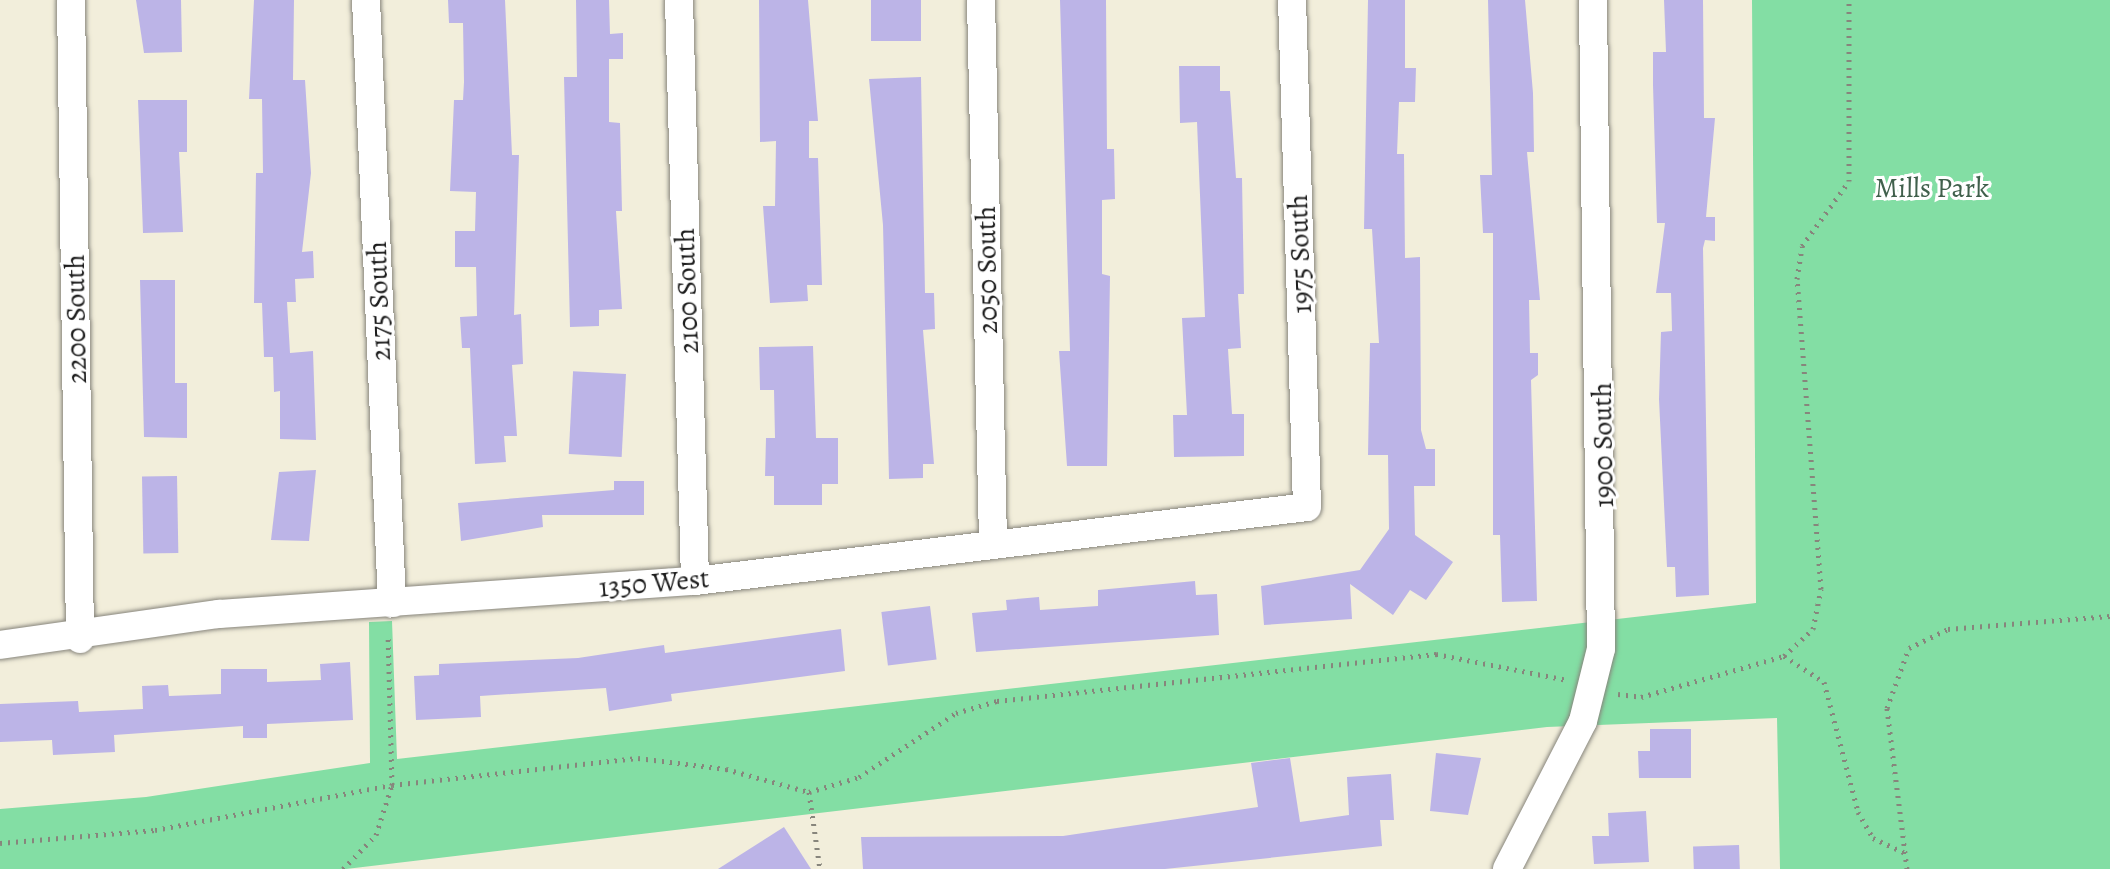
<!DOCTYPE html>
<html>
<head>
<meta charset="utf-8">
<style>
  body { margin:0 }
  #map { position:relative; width:2110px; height:869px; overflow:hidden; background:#f2eedb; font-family:Alegreya,serif }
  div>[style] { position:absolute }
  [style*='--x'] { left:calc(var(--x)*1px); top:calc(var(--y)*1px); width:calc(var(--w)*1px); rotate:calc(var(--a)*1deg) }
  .green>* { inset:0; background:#83dea4 }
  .building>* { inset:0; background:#bcb4e7; transform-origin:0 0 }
  .path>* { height:5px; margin-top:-2.5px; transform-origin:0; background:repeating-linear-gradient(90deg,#87857c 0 2px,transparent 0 8px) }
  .roads { filter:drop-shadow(0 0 2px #87857c) drop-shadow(0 0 2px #87857c) }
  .minor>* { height:28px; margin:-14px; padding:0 14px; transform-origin:14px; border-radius:14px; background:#fff }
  span { translate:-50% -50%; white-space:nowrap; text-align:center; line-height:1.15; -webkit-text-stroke:6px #fff; paint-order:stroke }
  .park-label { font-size:28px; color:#40604c }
  .street-label { font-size:28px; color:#1c1c1c }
</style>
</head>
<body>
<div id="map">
  <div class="green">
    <i style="clip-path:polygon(1752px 0,2110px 0,2110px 869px,1780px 869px,1777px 718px,1547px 727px,346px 869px,0 869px,0 809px,146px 797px,370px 763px,369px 622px,392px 621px,397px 759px,1756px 603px)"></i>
  </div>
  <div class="building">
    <i style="clip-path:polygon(136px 0,181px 0,182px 52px,144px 53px)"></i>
    <i style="clip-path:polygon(254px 0,294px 0,293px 80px,305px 80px,311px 173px,302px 252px,313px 251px,314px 278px,295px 279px,296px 302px,287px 302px,290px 353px,313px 351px,316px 440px,280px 439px,280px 391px,274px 392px,273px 357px,264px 357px,262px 303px,254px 303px,256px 173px,263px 173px,262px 99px,249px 99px)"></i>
    <i style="clip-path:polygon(448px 0,505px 0,512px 155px,519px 155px,514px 315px,521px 314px,523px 364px,512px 365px,517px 436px,504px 436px,506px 462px,475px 464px,470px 348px,462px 348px,460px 317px,477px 316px,476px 267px,455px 267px,455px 231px,475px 231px,476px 192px,450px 191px,454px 100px,463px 100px,464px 82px,463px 23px,449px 23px)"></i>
    <i style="clip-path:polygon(576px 0,609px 0,610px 34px,623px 33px,623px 59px,609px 59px,609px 122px,620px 123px,622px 211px,616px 211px,622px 309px,599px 310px,599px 326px,570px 327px,564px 77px,577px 77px)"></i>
    <i style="clip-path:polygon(759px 0,808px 0,818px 121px,809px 121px,809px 158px,818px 158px,822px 285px,807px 285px,808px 301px,770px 303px,763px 206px,775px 206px,776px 141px,760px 142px)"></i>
    <i style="left:871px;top:0;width:50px;height:41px"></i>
    <i style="clip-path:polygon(1060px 0,1106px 0,1107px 149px,1114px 149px,1115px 199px,1102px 200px,1102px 274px,1110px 276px,1107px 466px,1067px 466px,1059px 351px,1070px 351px)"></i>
    <i style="clip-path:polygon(1368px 0,1405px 0,1405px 68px,1416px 68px,1415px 102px,1399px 102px,1397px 154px,1404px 154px,1405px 258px,1420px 257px,1421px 430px,1426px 449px,1435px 449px,1435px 486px,1414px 486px,1415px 535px,1453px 562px,1426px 600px,1410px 590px,1393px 615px,1350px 584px,1352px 619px,1264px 625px,1261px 586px,1360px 570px,1389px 529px,1388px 455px,1368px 455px,1370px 343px,1379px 343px,1372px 229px,1364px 229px)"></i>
    <i style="clip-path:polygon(1488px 0,1525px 0,1533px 93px,1534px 152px,1527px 152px,1540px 300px,1529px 300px,1530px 353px,1538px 353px,1538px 375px,1531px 380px,1537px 601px,1502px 602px,1500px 535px,1493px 535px,1493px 233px,1483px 233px,1480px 175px,1492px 175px)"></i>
    <i style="clip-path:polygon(1664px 0,1703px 0,1704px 118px,1715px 118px,1706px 217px,1715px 217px,1715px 241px,1705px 240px,1703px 248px,1709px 595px,1676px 597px,1675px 567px,1667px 567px,1659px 399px,1661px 332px,1672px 331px,1671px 293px,1656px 293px,1665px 223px,1657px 223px,1653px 85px,1653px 52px,1666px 52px)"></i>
    <i style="clip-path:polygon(1179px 66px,1220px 66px,1220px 91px,1230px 91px,1236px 178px,1242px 178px,1244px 294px,1238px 294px,1241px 348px,1228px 349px,1232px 414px,1244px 414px,1244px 456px,1174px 457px,1173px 415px,1187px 415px,1182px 318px,1205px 317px,1197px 122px,1180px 123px)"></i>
    <i style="clip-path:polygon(921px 77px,925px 293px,934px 293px,935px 329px,923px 330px,934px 464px,923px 464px,923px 478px,889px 479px,883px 225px,869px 79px)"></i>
    <i style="clip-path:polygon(138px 100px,187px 100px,187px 152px,179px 152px,183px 232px,143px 233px)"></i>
    <i style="clip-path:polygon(140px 280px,175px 280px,175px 383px,187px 383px,187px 438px,144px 437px)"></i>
    <i style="clip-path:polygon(813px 346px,816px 438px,838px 438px,838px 484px,822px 484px,822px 505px,774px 505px,774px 476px,765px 476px,766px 438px,775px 438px,774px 390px,760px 390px,759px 347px)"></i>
    <i style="left:626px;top:374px;width:83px;height:53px;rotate:93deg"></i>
    <i style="clip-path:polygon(316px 470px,309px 541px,271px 540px,279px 472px)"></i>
    <i style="left:177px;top:476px;width:77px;height:35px;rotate:89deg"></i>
    <i style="clip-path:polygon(614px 481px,644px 481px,644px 515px,542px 515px,543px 527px,461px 541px,458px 503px,614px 490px)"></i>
    <i style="clip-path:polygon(1195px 581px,1196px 595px,1217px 594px,1219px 635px,976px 652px,972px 613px,1007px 610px,1006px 600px,1039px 597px,1040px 610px,1098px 606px,1098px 590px)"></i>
    <i style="left:930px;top:606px;width:54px;height:49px;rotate:83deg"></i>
    <i style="clip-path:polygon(841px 629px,845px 671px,671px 694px,672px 701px,609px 711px,606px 688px,480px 696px,481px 717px,416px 720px,414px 676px,439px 675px,439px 664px,578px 658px,664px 645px,665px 653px)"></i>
    <i style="clip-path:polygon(350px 662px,353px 720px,267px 724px,267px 738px,243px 738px,243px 726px,114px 735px,115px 752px,53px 755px,52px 740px,0 742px,0 704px,78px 701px,79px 712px,143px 709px,142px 686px,168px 685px,169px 696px,221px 694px,221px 669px,267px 669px,267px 682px,321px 680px,320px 664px)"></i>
    <i style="clip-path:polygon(1650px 729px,1691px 729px,1691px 778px,1639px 778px,1638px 751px,1650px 751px)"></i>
    <i style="clip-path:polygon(1436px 753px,1481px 758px,1468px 815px,1430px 811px)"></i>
    <i style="clip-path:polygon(1290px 758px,1300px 822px,1349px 815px,1347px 777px,1391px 774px,1394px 820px,1380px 820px,1382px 846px,1165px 869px,863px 869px,861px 837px,1063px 836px,1258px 807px,1251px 763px)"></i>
    <i style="clip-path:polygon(1646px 811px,1649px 862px,1594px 864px,1592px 836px,1609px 836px,1608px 813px)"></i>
    <i style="clip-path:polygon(784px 827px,811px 869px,718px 869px)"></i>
    <i style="left:1739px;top:845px;width:24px;height:46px;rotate:88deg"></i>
  </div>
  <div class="path">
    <i style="--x:1784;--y:656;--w:48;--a:33"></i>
    <i style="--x:1824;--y:682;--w:134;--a:75.3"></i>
    <i style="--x:1858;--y:812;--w:30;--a:60"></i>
    <i style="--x:1873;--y:838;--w:35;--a:25"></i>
    <i style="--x:1618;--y:694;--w:23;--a:7"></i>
    <i style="--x:1641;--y:697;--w:149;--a:-16"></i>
    <i style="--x:1784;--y:656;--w:40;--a:-43"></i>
    <i style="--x:1813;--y:629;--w:41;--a:-78.7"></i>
    <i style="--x:1821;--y:589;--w:311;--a:-94.4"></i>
    <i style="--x:1797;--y:279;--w:33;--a:-81"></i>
    <i style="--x:1802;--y:246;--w:80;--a:-54.1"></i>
    <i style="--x:1849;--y:181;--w:181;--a:-90"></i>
    <i style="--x:809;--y:792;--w:78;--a:81.9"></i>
    <i style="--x:0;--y:843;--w:156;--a:-4.8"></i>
    <i style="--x:155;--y:830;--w:241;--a:-10.8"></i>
    <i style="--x:392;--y:785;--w:247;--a:-6.3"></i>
    <i style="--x:638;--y:758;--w:89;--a:7.1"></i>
    <i style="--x:726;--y:769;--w:86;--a:15.5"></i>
    <i style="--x:809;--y:792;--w:52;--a:-16.7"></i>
    <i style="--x:859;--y:777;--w:116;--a:-33.4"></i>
    <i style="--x:956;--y:713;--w:43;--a:-16.3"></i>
    <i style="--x:997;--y:701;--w:442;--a:-6.1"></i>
    <i style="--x:1436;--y:654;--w:134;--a:11.2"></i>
    <i style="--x:343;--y:869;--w:47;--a:-45.9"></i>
    <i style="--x:376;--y:835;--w:52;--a:-72.3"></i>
    <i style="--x:392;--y:785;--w:150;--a:-91.5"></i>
    <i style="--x:1907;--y:869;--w:162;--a:-97.1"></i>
    <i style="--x:1887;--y:708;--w:64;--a:-69.9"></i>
    <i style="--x:1909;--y:648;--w:43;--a:-26"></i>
    <i style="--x:1948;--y:629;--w:163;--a:-4.6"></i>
  </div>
  <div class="roads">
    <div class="minor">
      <i style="--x:71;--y:0;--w:639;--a:89.19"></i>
      <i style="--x:366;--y:0;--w:604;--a:87.53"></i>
      <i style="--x:679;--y:0;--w:581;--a:88.42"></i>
      <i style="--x:981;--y:0;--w:540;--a:88.73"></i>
      <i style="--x:0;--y:645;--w:221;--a:-8.1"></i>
      <i style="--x:219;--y:614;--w:477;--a:-4"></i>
      <i style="--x:695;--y:581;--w:616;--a:-6.89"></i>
      <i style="--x:1307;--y:507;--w:507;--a:-91.69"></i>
      <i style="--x:1507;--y:869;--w:166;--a:-62.8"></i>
      <i style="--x:1583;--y:721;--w:74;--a:-76"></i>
      <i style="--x:1601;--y:649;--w:649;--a:-90.71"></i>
    </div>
  </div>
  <div class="park-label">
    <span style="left:1932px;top:188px">Mills Park</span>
  </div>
  <div class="street-label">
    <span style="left:1300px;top:254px;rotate:-92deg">1975 South</span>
    <span style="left:987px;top:270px;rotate:-91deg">2050 South</span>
    <span style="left:687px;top:291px;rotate:-92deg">2100 South</span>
    <span style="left:379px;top:301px;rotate:-92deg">2175 South</span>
    <span style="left:76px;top:319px;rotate:-91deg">2200 South</span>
    <span style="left:1603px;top:445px;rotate:-91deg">1900 South</span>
    <span style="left:654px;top:583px;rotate:-5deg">1350 West</span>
  </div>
</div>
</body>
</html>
